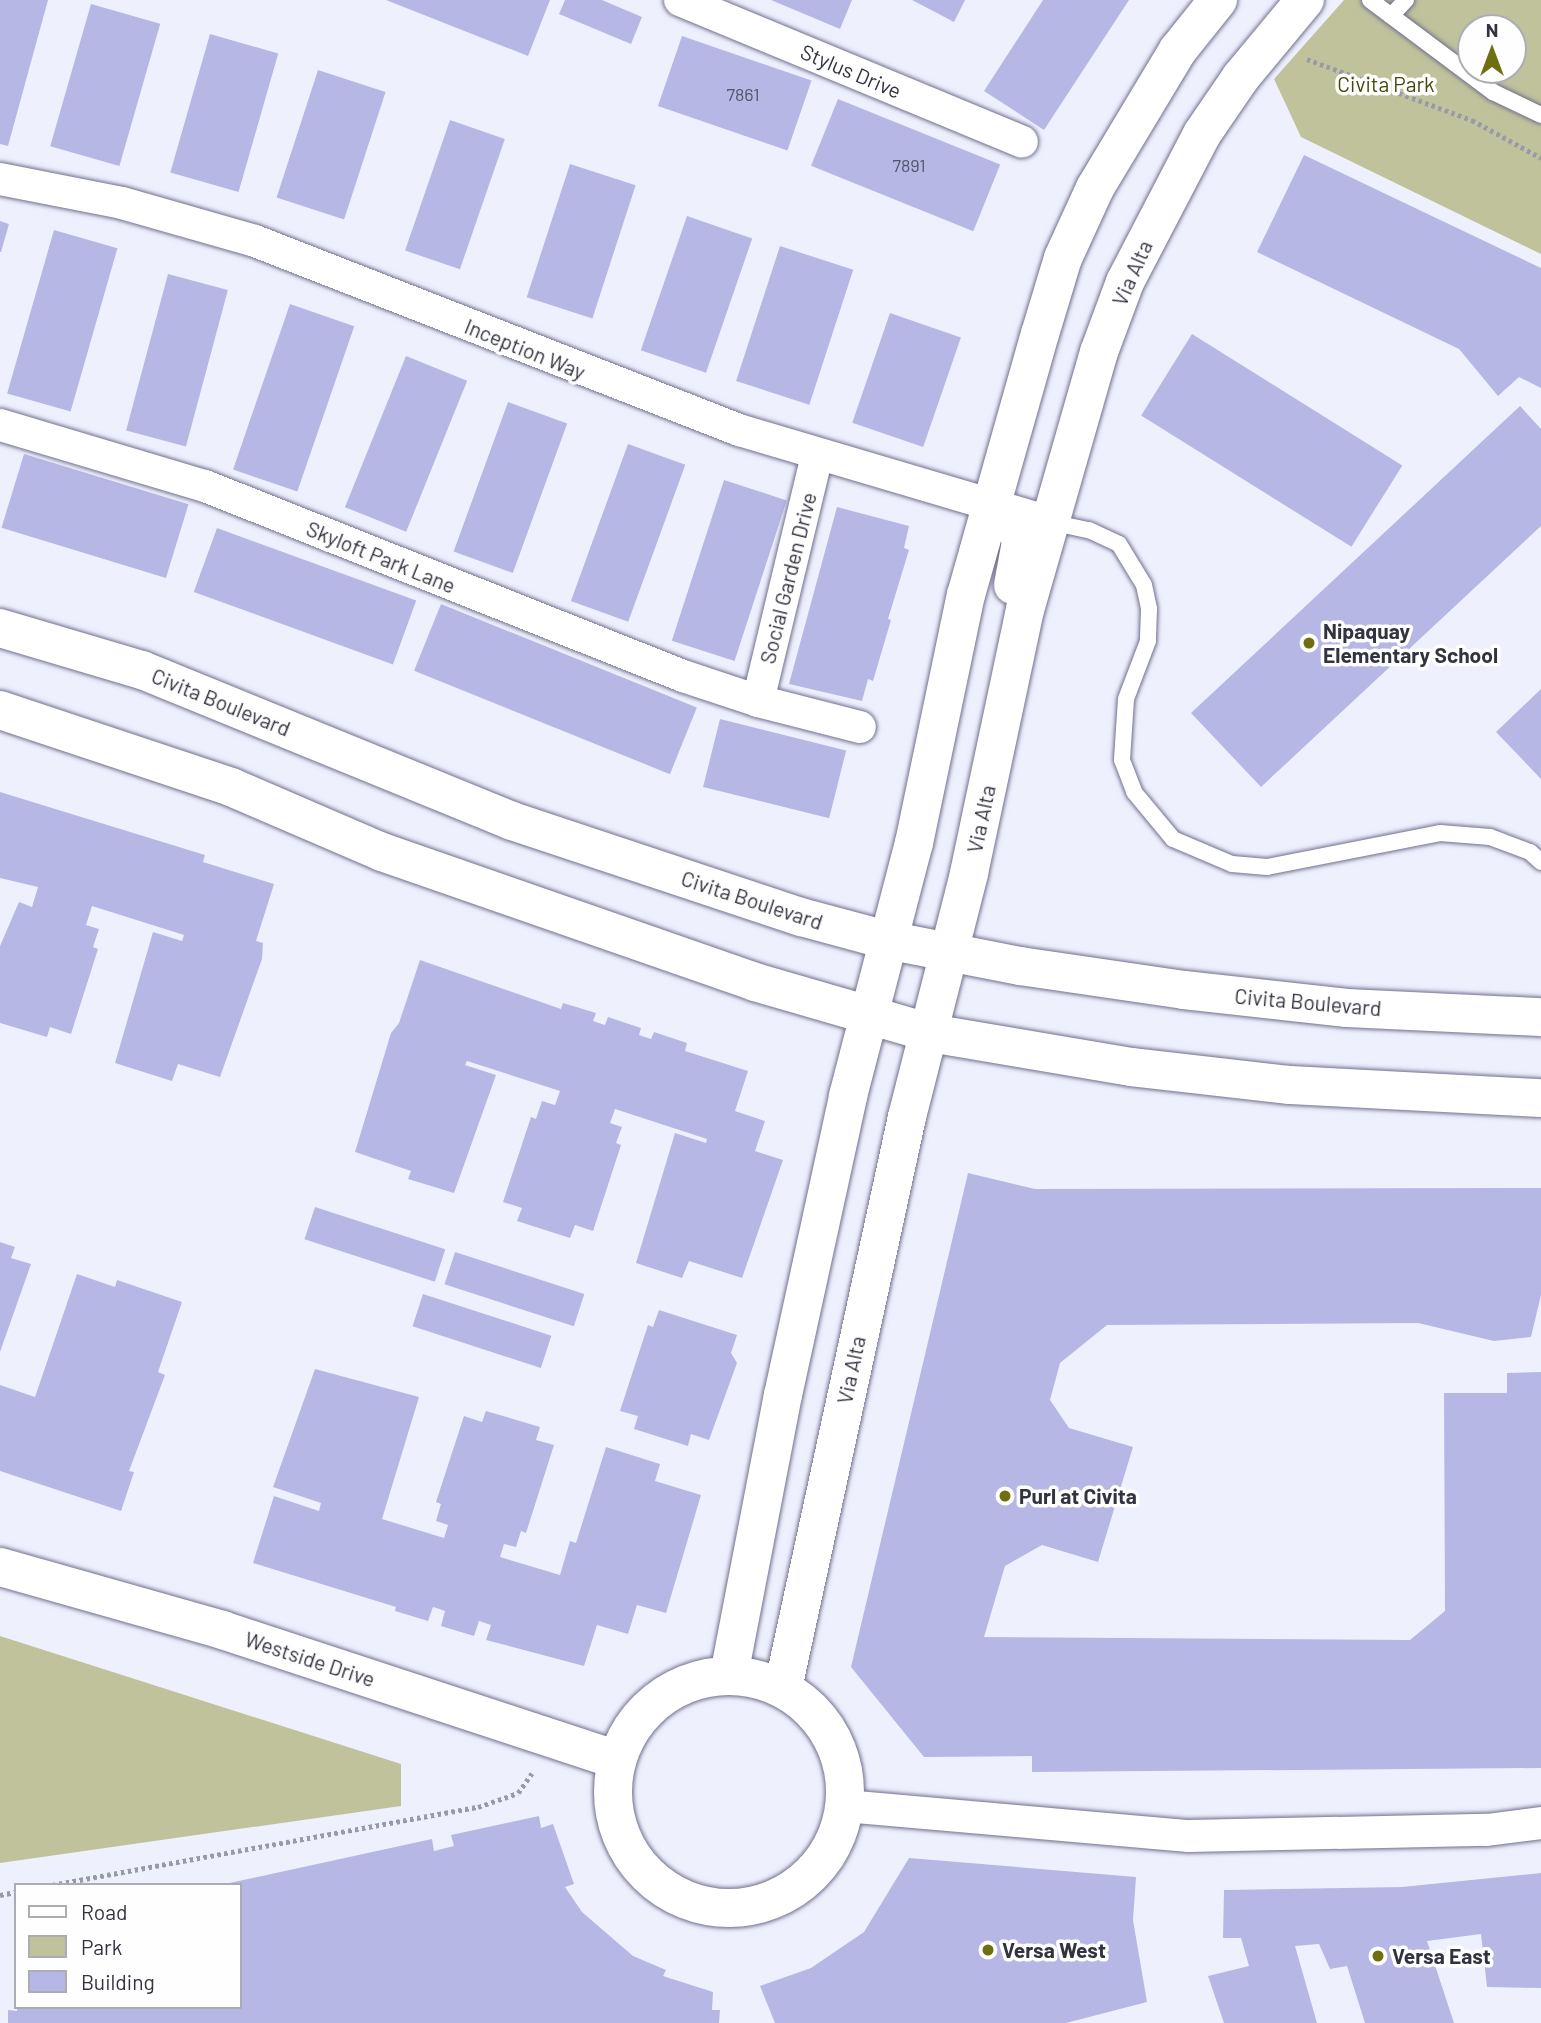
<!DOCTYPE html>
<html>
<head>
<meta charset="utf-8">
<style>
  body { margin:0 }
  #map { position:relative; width:1541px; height:2023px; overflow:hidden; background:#eff0fe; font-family:Barlow,sans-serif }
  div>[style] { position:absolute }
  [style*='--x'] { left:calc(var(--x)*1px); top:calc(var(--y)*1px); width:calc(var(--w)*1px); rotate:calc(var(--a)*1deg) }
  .green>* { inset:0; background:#c0c29c }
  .building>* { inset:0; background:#b7b7e5; transform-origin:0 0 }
  .path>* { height:4.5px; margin-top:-2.25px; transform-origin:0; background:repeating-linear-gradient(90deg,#999aa7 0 3.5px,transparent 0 7px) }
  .roads { filter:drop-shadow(0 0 2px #70708e) drop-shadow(0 0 2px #70708e) }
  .lane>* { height:16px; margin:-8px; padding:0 8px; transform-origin:8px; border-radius:8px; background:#fff }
  .street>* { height:32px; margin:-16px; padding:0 16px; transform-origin:16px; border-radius:16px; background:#fff }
  .secondary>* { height:38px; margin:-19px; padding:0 19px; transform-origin:19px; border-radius:19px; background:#fff }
  .secondary>.ring { margin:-19px; padding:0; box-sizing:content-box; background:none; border:38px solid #fff; border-radius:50% }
  .dots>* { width:19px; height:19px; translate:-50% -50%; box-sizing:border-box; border:4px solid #fefefe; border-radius:50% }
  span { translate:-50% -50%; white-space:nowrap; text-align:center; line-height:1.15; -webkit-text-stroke:7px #fefefe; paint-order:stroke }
  .number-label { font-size:18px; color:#535469 }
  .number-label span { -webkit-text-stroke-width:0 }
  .street-label { font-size:21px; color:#323340 }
  .park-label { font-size:21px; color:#48480d }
  .poi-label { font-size:21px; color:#323340; font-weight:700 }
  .left { translate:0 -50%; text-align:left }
  .legend { position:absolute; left:14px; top:1883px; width:228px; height:126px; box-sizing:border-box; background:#fefefe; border:2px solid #acadb2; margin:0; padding:9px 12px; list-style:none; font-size:21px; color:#323340 }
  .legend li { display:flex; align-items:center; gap:14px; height:35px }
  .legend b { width:35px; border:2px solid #acadb2 }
  .north { position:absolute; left:1457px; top:14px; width:70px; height:70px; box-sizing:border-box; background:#fefefe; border:2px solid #acadb2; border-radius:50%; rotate:0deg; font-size:19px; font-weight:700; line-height:28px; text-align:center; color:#323340 }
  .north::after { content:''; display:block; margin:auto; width:24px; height:32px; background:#6f6f12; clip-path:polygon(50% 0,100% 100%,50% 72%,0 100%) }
</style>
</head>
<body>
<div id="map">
  <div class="green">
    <i style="clip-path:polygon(evenodd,1344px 0,1541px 0,1541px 254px,1301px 137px,1274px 79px,1344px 0,1471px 28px,1513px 28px,1513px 70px,1471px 70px,1471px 28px)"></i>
    <i style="clip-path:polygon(0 1636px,401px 1764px,401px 1806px,0 1863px)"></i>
  </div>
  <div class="building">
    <i style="clip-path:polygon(0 0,48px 0,8px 146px,0 144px)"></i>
    <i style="clip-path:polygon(386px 0,550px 0,528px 56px)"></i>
    <i style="clip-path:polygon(565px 0,602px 0,642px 17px,631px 44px,559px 14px)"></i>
    <i style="clip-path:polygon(771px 0,852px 0,840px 29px)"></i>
    <i style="clip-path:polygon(912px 0,965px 0,954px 22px)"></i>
    <i style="clip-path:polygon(1043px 0,1129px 0,1044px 130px,984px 91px)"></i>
    <i style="left:91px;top:4px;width:72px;height:148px;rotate:16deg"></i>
    <i style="left:210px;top:34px;width:71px;height:144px;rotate:16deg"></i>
    <i style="left:682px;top:36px;width:137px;height:74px;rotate:19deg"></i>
    <i style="left:318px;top:70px;width:71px;height:134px;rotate:18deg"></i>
    <i style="left:838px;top:99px;width:175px;height:72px;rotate:22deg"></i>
    <i style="left:450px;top:120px;width:58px;height:138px;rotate:19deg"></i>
    <i style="clip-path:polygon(1304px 155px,1541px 268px,1541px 388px,1519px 377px,1498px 396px,1459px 349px,1257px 252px)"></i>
    <i style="left:570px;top:164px;width:69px;height:140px;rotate:18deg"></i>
    <i style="left:687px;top:216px;width:69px;height:142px;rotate:19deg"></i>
    <i style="clip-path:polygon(0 221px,9px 224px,1px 252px,0 252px)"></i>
    <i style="left:54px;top:230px;width:66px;height:170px;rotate:16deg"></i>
    <i style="left:780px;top:246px;width:77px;height:142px;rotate:18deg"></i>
    <i style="left:168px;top:274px;width:62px;height:162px;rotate:15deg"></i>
    <i style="left:290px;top:304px;width:68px;height:175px;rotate:19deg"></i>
    <i style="left:890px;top:313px;width:75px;height:116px;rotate:19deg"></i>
    <i style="left:1192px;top:334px;width:248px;height:96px;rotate:32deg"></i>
    <i style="left:406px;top:356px;width:66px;height:163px;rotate:22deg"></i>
    <i style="left:508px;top:402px;width:63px;height:159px;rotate:20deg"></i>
    <i style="clip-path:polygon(1520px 406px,1541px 429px,1541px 526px,1261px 787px,1191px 713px)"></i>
    <i style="left:628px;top:444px;width:61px;height:167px;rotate:20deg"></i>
    <i style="left:24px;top:454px;width:172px;height:77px;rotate:17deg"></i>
    <i style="left:724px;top:480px;width:66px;height:169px;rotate:18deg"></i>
    <i style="clip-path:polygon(837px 507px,909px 526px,904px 548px,909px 550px,888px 619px,891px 620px,873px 681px,868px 679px,862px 701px,789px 684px)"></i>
    <i style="left:217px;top:528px;width:212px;height:68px;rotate:20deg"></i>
    <i style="left:441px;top:604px;width:276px;height:72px;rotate:22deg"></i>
    <i style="clip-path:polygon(1541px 689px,1541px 779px,1496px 732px)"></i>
    <i style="left:720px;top:719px;width:130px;height:70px;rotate:14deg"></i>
    <i style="clip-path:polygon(0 792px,205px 855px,203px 862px,274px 884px,256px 941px,263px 943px,262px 959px,220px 1077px,178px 1064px,172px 1081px,115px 1063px,153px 932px,182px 941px,184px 935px,92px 906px,86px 925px,99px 929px,93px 947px,98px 949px,71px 1034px,50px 1027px,47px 1037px,0 1023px,0 946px,19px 902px,32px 907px,38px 887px,0 878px)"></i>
    <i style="clip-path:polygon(420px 960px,561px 1009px,563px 1003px,596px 1013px,593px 1021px,605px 1025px,608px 1017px,641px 1028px,639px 1035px,651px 1039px,654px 1032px,687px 1043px,685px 1051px,748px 1071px,735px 1111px,765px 1121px,755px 1151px,783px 1160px,742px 1278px,689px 1261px,682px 1278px,636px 1263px,675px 1133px,706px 1143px,707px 1139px,615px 1109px,610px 1123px,622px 1127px,616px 1143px,621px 1145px,593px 1231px,575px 1225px,570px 1238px,517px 1221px,522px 1208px,503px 1202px,531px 1117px,536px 1119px,542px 1101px,555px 1105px,560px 1091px,467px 1061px,465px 1065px,496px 1075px,454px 1193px,408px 1179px,411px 1171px,355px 1152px,391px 1033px,399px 1023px)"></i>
    <i style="clip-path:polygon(968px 1173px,1035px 1189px,1541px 1188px,1541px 1295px,1531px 1337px,1494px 1341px,1418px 1323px,1107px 1325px,1060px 1363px,1050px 1400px,1069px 1428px,1133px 1447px,1098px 1562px,1042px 1545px,1005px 1566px,984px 1637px,1410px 1640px,1445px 1611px,1444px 1393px,1507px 1393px,1507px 1373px,1541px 1372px,1541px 1768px,1032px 1772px,1032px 1756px,924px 1757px,851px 1667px)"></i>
    <i style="left:315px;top:1207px;width:137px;height:34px;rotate:18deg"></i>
    <i style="clip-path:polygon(0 1242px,15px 1247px,11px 1258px,31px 1264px,0 1352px)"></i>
    <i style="left:455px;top:1252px;width:136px;height:34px;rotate:18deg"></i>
    <i style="clip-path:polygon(77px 1274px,115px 1287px,117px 1280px,182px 1302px,158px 1372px,165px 1375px,129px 1471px,134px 1472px,121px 1511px,0 1471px,0 1385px,35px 1397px)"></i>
    <i style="left:423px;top:1294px;width:135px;height:34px;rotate:18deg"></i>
    <i style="clip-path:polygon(659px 1310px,737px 1335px,731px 1353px,737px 1363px,709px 1440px,691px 1434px,688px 1446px,634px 1429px,638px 1416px,620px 1411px,648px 1325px,653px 1327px)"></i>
    <i style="clip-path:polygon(315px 1369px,419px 1397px,382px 1519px,444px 1538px,448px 1525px,436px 1521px,441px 1504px,436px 1502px,464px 1416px,482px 1422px,486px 1411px,540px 1427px,536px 1440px,554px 1445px,526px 1533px,521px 1531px,516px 1547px,504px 1544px,500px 1557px,560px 1575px,570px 1541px,576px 1543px,606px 1447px,660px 1464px,655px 1481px,701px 1495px,666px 1613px,637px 1605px,628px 1634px,597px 1625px,584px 1666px,486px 1640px,491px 1625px,479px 1621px,474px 1636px,441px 1626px,445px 1611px,433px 1607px,428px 1621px,395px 1611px,396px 1607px,253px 1563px,274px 1496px,319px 1511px,321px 1503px,273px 1487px)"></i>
    <i style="clip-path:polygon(539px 1816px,541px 1828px,553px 1824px,574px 1884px,565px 1887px,582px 1912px,633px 1956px,666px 1970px,663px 1976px,713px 1992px,712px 2010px,720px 2010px,719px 2023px,8px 2023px,8px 2010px,17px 2011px,17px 2007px,240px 2007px,240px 1885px,225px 1884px,432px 1839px,434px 1851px,454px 1846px,451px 1835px)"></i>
    <i style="clip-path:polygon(909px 1858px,1136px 1877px,1133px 1920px,1147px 2002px,1066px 2023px,775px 2023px,760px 1986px,811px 1968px,864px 1932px)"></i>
    <i style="clip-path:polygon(1541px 1873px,1541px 1988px,1487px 1987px,1481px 1934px,1427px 1941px,1454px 2023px,1365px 2023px,1347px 1966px,1330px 1969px,1319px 1944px,1295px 1946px,1317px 2023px,1224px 2023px,1208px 1976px,1249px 1966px,1241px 1938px,1223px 1938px,1224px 1890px,1402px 1887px)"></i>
  </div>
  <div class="path">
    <i style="--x:1307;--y:59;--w:176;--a:20.3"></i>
    <i style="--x:1472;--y:120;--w:79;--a:28.8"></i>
    <i style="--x:52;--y:1885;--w:433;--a:-10.4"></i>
    <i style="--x:478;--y:1807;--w:42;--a:-19.3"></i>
    <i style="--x:518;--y:1793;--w:24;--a:-55"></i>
    <i style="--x:0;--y:1895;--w:16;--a:-11"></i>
  </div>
  <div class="roads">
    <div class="lane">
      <i style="--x:1370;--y:0;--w:154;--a:36.8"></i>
      <i style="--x:1493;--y:92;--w:53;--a:25.6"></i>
      <i style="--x:1391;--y:16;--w:22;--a:-47"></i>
      <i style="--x:1050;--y:522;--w:40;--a:12"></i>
      <i style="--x:1089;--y:530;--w:33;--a:25"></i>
      <i style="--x:1119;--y:544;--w:48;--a:58.6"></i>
      <i style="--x:1144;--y:585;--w:25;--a:78"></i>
      <i style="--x:1149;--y:609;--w:32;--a:92"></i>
      <i style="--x:1148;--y:641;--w:62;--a:110.8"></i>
      <i style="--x:1126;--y:699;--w:61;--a:93.8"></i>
      <i style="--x:1122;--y:760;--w:34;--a:69"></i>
      <i style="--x:1134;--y:792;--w:61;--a:50.3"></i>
      <i style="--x:1173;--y:839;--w:64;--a:23"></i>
      <i style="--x:1232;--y:864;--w:35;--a:5"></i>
      <i style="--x:1267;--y:867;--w:176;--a:-11.1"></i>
      <i style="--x:1440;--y:833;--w:50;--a:4.6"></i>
      <i style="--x:1490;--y:837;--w:43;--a:20.6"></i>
      <i style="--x:1530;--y:852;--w:15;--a:42"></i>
    </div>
    <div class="street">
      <i style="--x:680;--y:0;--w:370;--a:22.5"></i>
      <i style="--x:0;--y:179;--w:124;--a:11.1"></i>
      <i style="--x:122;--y:203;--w:138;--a:15.9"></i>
      <i style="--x:255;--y:241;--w:520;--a:21.33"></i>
      <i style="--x:739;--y:430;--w:324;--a:16.5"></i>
      <i style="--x:0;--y:425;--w:214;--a:16.6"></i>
      <i style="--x:205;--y:486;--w:514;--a:21.68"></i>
      <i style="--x:683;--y:676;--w:79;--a:18.4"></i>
      <i style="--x:758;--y:701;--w:105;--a:14.3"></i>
      <i style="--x:758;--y:701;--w:253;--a:-76.5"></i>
      <i style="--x:845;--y:1806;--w:345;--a:5"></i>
      <i style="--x:1189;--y:1836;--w:298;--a:-1.2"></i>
      <i style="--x:1487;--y:1830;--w:54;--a:-7.4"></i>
    </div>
    <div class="secondary">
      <i style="--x:991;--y:505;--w:44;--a:45"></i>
      <i style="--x:1022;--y:536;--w:50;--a:100.4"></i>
      <i style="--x:0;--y:628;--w:148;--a:16.5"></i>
      <i style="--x:142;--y:670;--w:400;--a:22.2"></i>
      <i style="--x:512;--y:821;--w:305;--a:18.4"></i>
      <i style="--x:801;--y:917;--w:89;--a:15"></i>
      <i style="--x:887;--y:940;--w:136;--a:11.1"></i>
      <i style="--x:1020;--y:966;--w:166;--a:8.3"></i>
      <i style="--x:1184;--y:990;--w:164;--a:6.3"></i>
      <i style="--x:1347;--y:1008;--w:194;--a:2.7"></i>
      <i style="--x:0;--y:710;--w:243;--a:18.4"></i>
      <i style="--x:231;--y:787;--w:164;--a:23.3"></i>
      <i style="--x:382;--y:852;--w:395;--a:19.2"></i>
      <i style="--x:755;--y:982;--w:182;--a:16.2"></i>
      <i style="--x:930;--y:1033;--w:204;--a:9.6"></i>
      <i style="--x:1131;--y:1067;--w:160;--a:6.5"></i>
      <i style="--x:1290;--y:1085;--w:251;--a:3"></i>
      <i style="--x:0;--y:1567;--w:231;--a:15.8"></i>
      <i style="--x:222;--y:1630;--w:416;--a:18.2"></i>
      <i style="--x:729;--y:1675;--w:285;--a:-79.1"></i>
      <i style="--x:783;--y:1395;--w:306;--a:-77.7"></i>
      <i style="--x:848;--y:1096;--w:261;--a:-75.4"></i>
      <i style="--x:914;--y:843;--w:253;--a:-78.2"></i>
      <i style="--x:966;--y:595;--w:271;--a:-74.2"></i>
      <i style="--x:1040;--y:334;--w:79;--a:-73.2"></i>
      <i style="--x:1063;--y:258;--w:77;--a:-65.4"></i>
      <i style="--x:1095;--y:188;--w:161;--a:-59"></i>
      <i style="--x:1178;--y:50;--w:64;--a:-51.3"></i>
      <i class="ring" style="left:613px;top:1676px;width:194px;height:194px"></i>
      <i style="--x:783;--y:1688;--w:584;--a:-77.75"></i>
      <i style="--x:907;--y:1117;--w:252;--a:-75.7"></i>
      <i style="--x:969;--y:873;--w:269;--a:-78"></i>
      <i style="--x:1025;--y:610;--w:268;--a:-74"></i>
      <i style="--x:1099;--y:352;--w:75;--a:-69.6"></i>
      <i style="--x:1125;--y:282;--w:167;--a:-62.5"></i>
      <i style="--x:1202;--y:134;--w:69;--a:-55.6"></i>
      <i style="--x:1241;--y:77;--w:100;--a:-50.3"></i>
    </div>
  </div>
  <div class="dots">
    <i style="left:1309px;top:643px;background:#6f6f12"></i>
    <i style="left:1005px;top:1496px;background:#6f6f12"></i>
    <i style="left:988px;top:1950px;background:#6f6f12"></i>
    <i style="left:1378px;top:1956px;background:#6f6f12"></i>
  </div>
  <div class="number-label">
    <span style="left:743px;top:94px">7861</span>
    <span style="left:909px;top:165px">7891</span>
  </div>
  <div class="street-label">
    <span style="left:851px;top:71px;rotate:23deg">Stylus Drive</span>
    <span style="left:1132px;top:273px;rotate:-66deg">Via Alta</span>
    <span style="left:525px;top:349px;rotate:22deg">Inception Way</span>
    <span style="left:381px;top:557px;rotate:22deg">Skyloft Park Lane</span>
    <span style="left:788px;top:578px;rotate:-76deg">Social Garden Drive</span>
    <span style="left:221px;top:702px;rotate:22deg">Civita Boulevard</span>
    <span style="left:981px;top:819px;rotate:-78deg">Via Alta</span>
    <span style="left:752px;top:900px;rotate:18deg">Civita Boulevard</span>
    <span style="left:1308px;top:1002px;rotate:5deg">Civita Boulevard</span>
    <span style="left:851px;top:1370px;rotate:-78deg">Via Alta</span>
    <span style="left:310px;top:1659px;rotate:18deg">Westside Drive</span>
  </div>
  <div class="park-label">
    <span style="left:1386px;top:84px">Civita Park</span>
  </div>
  <div class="poi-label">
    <span class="left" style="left:1323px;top:643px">Nipaquay<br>Elementary School</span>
    <span class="left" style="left:1019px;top:1496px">Purl at Civita</span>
    <span class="left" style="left:1002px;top:1950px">Versa West</span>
    <span class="left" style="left:1392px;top:1956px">Versa East</span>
  </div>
  <ul class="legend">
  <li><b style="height:9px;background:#fff"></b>Road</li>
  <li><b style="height:19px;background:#c0c29c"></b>Park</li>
  <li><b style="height:19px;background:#b7b7e5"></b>Building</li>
  </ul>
  <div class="north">N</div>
</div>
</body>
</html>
